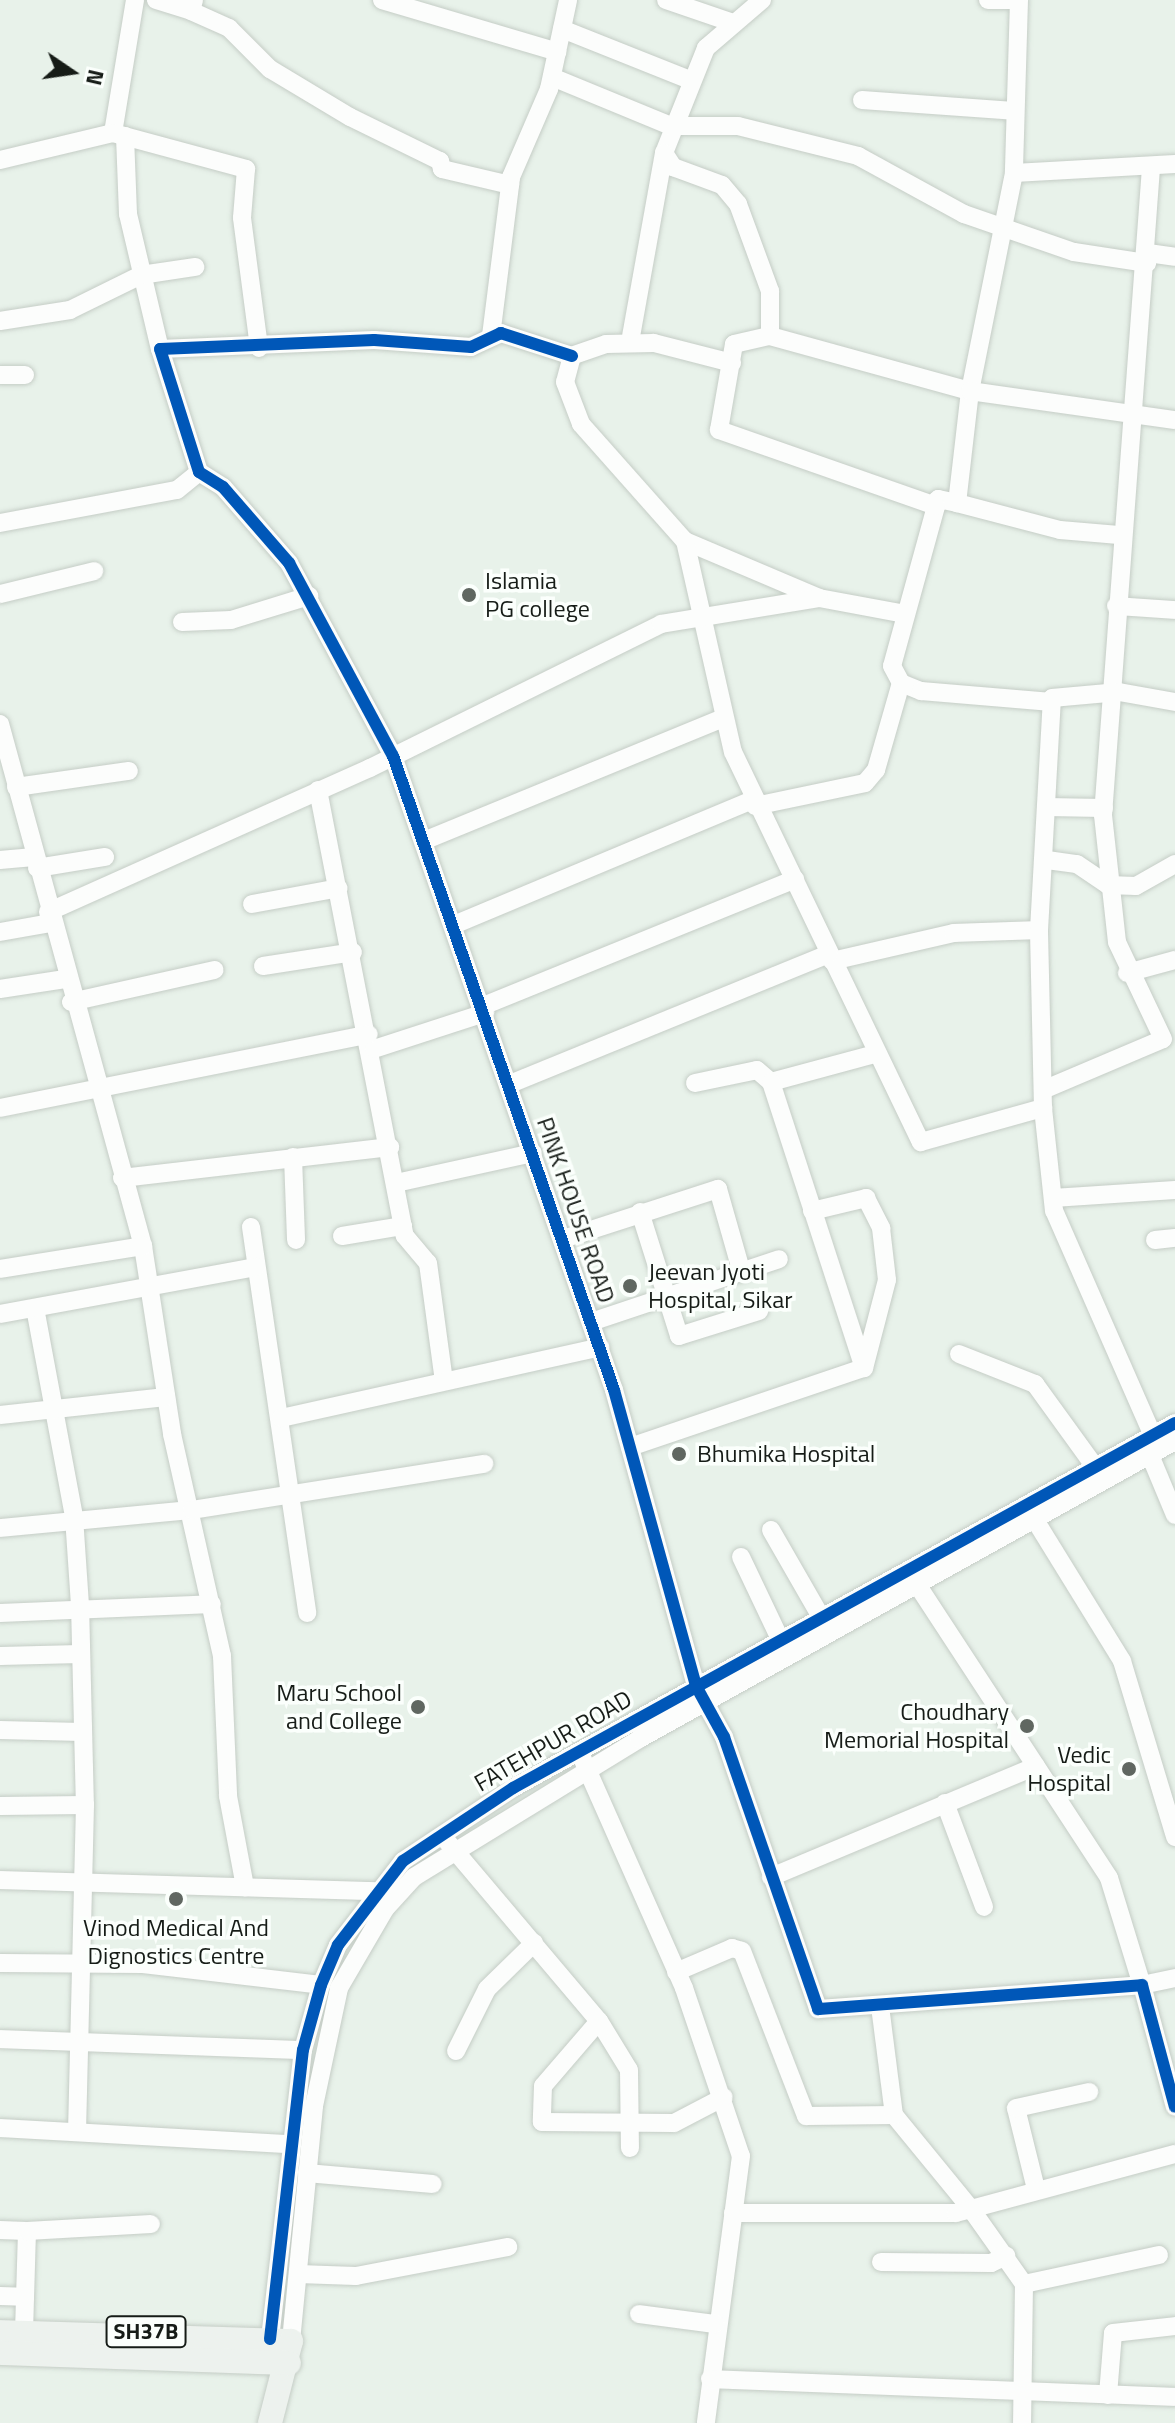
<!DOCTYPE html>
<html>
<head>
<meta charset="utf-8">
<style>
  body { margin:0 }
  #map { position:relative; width:1175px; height:2423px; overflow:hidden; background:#e8f2ea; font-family:"Titillium Web",sans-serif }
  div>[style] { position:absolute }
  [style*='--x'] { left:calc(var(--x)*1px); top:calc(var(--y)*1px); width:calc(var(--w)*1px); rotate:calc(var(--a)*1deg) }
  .roads { filter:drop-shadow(0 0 2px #c5cdc6) drop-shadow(0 0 2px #c5cdc6) }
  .minor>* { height:18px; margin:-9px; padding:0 9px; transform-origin:9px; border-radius:9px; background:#fcfdfc }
  .major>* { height:24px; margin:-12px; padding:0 12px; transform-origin:12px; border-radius:12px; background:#edf2ee }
  .cycleway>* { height:12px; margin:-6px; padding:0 6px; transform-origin:6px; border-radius:6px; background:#0057b8 }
  .dots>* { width:22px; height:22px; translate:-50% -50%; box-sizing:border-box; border:4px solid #fbfffc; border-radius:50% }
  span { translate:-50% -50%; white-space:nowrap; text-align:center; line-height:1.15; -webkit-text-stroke:7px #fbfffc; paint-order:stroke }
  .shield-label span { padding:2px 6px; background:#fbfffc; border:2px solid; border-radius:6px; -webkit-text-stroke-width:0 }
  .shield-label { font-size:22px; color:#161c17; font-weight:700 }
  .poi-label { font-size:24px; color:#161c17 }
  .left { translate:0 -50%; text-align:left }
  .right { translate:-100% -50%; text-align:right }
  .street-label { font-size:24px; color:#161c17 }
  .north { position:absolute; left:32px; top:32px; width:80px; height:80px; -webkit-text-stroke:6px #fbfffc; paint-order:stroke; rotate:103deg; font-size:22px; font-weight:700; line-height:32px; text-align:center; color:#161c17 }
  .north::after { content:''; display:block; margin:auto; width:28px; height:36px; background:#161c17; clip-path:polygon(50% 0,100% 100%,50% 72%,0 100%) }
</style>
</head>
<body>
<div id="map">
  <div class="roads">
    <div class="minor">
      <i style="--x:156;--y:0;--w:37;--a:17"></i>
      <i style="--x:194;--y:0;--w:11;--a:105"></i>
      <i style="--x:191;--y:11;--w:42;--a:24.1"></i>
      <i style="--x:229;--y:28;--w:58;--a:45"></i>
      <i style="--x:270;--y:69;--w:93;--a:31"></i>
      <i style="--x:350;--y:117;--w:100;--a:26.1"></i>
      <i style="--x:440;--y:161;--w:8;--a:76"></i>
      <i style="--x:442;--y:169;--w:70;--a:13.2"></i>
      <i style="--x:382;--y:0;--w:183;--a:16.5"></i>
      <i style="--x:666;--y:0;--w:71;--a:18.9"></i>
      <i style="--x:762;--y:0;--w:74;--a:139.4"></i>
      <i style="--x:706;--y:48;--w:113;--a:111.8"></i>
      <i style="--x:664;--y:153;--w:17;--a:57"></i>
      <i style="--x:673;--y:167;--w:52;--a:20.2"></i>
      <i style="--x:722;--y:185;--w:25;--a:50"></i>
      <i style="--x:738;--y:204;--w:93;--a:69.8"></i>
      <i style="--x:770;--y:291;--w:45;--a:90"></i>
      <i style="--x:988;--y:0;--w:24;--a:0"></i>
      <i style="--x:1019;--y:0;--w:173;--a:91.7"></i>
      <i style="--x:1014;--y:173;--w:222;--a:101.4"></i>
      <i style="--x:970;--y:391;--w:113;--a:96.6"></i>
      <i style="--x:957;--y:503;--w:19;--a:-168"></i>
      <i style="--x:938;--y:499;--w:173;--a:105.4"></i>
      <i style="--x:892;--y:666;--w:19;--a:62"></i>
      <i style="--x:901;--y:683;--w:22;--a:22"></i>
      <i style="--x:921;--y:691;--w:131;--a:4.8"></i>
      <i style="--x:562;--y:29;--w:138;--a:21.7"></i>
      <i style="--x:552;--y:77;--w:129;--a:22.4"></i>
      <i style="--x:671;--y:126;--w:67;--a:0"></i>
      <i style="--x:738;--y:126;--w:124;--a:14"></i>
      <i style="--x:858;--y:156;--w:121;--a:28.7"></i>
      <i style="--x:964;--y:214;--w:116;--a:19.1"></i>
      <i style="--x:1074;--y:252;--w:74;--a:8.6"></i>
      <i style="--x:862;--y:100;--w:152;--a:4.1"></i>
      <i style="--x:113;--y:133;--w:135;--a:-80.6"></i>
      <i style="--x:125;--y:136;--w:78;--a:87.8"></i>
      <i style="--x:128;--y:214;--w:139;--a:76.7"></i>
      <i style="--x:0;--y:160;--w:116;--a:-13.4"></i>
      <i style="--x:113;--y:133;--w:138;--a:15.1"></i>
      <i style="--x:246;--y:169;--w:49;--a:94.7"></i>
      <i style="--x:242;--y:218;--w:131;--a:82.5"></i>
      <i style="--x:1014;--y:173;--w:161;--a:-3.2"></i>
      <i style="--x:1148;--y:253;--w:27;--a:8"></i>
      <i style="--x:0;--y:321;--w:71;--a:-8.9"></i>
      <i style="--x:70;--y:310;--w:79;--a:-26.2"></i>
      <i style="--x:141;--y:275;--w:55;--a:-8.4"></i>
      <i style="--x:491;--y:336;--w:160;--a:-82.8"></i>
      <i style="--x:511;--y:177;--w:96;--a:-66.6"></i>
      <i style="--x:549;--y:89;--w:91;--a:-77.9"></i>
      <i style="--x:630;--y:342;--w:192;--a:-79.8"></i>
      <i style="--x:572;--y:356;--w:75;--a:-162.1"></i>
      <i style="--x:501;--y:333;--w:33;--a:155"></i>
      <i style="--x:471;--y:347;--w:97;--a:-175.9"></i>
      <i style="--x:374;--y:340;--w:214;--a:177.6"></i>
      <i style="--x:160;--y:349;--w:129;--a:72.4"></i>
      <i style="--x:199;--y:472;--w:28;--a:32"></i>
      <i style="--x:223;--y:487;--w:101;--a:49"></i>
      <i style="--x:289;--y:563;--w:219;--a:61.7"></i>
      <i style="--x:393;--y:756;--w:671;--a:70.78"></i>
      <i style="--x:614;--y:1390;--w:307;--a:74.5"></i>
      <i style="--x:696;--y:1686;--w:58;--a:61.2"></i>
      <i style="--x:724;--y:1737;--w:288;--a:70.9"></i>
      <i style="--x:818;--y:2009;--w:325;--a:-4.2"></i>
      <i style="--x:1142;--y:1985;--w:126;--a:74.9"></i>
      <i style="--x:732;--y:363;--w:81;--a:-165.6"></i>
      <i style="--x:654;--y:343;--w:48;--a:178.8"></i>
      <i style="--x:606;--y:344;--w:36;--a:161"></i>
      <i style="--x:572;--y:356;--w:27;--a:105"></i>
      <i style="--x:565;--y:382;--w:45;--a:69.1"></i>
      <i style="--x:581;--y:424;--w:157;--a:48.4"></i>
      <i style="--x:685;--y:541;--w:146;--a:23"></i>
      <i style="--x:819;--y:598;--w:87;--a:10.5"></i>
      <i style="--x:0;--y:375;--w:25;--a:0"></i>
      <i style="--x:957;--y:503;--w:106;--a:14.7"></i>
      <i style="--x:1060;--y:530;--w:59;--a:4.8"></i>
      <i style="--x:936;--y:506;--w:230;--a:-160.7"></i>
      <i style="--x:719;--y:430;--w:87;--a:-80.1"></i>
      <i style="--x:734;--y:344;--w:37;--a:-13"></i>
      <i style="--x:770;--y:336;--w:207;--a:15.4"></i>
      <i style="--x:970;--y:391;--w:207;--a:8.1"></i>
      <i style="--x:0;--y:523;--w:180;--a:-10.6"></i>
      <i style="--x:177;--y:490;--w:28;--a:-39"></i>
      <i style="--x:685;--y:541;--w:216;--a:77.2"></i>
      <i style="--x:733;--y:752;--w:433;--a:64.3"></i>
      <i style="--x:921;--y:1142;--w:127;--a:-15.6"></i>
      <i style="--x:0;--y:594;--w:97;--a:-13.7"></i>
      <i style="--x:1116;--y:606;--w:59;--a:3.9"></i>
      <i style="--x:182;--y:622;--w:49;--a:-2.3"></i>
      <i style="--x:231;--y:620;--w:82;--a:-17.1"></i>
      <i style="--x:0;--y:724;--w:541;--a:74.68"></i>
      <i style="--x:143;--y:1246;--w:190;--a:81.2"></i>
      <i style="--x:172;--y:1434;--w:228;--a:77.3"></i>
      <i style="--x:222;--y:1656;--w:140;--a:87.5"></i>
      <i style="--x:228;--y:1796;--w:93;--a:79.4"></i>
      <i style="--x:16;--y:787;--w:114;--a:-8.1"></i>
      <i style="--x:318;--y:790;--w:454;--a:79"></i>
      <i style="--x:405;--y:1236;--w:35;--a:50"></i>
      <i style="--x:428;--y:1263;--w:119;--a:82.3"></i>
      <i style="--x:755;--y:806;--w:112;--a:-11.8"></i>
      <i style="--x:865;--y:783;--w:17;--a:-50"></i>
      <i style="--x:876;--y:770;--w:91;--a:-74"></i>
      <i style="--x:1046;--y:807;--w:58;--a:1"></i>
      <i style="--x:426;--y:840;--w:321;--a:-22.3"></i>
      <i style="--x:0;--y:860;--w:34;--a:-5"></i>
      <i style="--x:1047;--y:860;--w:30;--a:8"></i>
      <i style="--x:1077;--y:864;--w:37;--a:34"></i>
      <i style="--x:1108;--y:885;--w:28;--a:2"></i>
      <i style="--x:1136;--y:886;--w:45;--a:-29.4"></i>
      <i style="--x:37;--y:868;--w:69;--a:-9.2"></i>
      <i style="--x:252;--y:904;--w:88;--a:-10.4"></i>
      <i style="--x:48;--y:912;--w:353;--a:-24.1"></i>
      <i style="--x:370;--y:768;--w:325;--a:-26.3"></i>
      <i style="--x:661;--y:624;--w:160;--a:-9.3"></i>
      <i style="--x:456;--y:924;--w:322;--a:-22.7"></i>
      <i style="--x:0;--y:932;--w:52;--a:-10"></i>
      <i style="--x:832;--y:961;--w:125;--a:-12.9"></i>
      <i style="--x:954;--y:933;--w:85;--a:-2"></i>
      <i style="--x:263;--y:966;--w:91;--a:-8.8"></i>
      <i style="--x:1127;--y:973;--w:50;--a:-15.2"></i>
      <i style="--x:0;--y:989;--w:66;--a:-8.7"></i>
      <i style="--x:71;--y:1002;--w:147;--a:-12.6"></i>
      <i style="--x:483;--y:1006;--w:337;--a:-22.1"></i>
      <i style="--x:374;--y:1049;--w:117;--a:-18"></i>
      <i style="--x:771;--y:1082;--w:108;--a:-15.1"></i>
      <i style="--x:695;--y:1083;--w:63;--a:-11.8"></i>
      <i style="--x:757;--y:1070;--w:18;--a:41"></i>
      <i style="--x:771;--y:1082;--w:301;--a:72"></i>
      <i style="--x:510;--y:1084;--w:344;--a:-22.2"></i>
      <i style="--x:1043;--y:1090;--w:130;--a:-23"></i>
      <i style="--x:1163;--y:1039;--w:107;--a:-115.4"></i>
      <i style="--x:1117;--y:942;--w:128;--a:-96.3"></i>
      <i style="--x:1103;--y:815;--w:650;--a:-85.76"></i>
      <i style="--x:0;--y:1108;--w:376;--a:-11.3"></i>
      <i style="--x:293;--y:1157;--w:83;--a:87.9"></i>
      <i style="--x:122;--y:1178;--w:270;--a:-6.6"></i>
      <i style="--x:396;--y:1183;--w:140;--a:-12.4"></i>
      <i style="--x:1053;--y:1198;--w:122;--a:-3.8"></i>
      <i style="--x:812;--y:1211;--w:56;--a:-13.5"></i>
      <i style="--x:866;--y:1198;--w:34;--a:63"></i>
      <i style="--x:881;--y:1228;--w:52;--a:83.4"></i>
      <i style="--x:887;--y:1280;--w:91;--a:104.6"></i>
      <i style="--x:640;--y:1212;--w:130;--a:72.5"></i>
      <i style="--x:679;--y:1336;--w:84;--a:-17.4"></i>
      <i style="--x:251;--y:1227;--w:390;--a:81.7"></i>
      <i style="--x:342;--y:1236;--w:62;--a:-9.3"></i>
      <i style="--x:563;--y:1239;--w:163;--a:-17.9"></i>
      <i style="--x:718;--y:1189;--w:87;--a:74.1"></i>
      <i style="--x:1155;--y:1240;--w:20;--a:-6"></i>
      <i style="--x:0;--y:1269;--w:145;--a:-9.1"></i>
      <i style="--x:35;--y:1308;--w:213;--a:79.4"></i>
      <i style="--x:74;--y:1517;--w:87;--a:86.1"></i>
      <i style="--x:80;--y:1604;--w:201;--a:88.6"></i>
      <i style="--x:85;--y:1805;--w:326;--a:91.4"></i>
      <i style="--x:0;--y:1314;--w:260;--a:-10.4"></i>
      <i style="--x:591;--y:1322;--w:198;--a:-18.5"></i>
      <i style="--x:959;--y:1354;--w:82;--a:21.5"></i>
      <i style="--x:1035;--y:1384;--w:102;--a:54.1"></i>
      <i style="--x:0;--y:1415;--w:167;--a:-6.2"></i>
      <i style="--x:281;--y:1418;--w:327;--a:-12.5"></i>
      <i style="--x:1153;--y:1436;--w:246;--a:-113.7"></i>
      <i style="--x:1054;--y:1211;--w:104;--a:-96.1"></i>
      <i style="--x:1043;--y:1108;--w:178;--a:-91.3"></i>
      <i style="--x:1039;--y:930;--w:232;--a:-86.8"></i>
      <i style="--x:1052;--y:698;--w:67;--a:-5.1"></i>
      <i style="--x:1119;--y:692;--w:57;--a:10.1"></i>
      <i style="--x:630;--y:1447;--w:247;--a:-18.7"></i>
      <i style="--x:1150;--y:1455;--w:65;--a:67.4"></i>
      <i style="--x:1035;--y:1520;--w:166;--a:58.3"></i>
      <i style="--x:1122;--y:1661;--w:184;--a:73.2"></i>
      <i style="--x:0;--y:1528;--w:193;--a:-5.4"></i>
      <i style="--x:192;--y:1510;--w:296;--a:-9"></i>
      <i style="--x:771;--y:1530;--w:100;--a:60.1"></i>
      <i style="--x:741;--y:1557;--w:91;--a:64.6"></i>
      <i style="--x:920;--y:1589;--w:345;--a:56.8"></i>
      <i style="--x:1109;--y:1878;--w:112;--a:72.9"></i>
      <i style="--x:1142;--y:1985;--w:34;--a:-12"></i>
      <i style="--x:0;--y:1613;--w:212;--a:-2.4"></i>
      <i style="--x:0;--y:1656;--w:80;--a:-1.4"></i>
      <i style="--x:0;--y:1730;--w:82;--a:1.4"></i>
      <i style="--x:583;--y:1760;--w:249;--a:66.1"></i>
      <i style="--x:684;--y:1988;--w:177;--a:71.3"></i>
      <i style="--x:741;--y:2156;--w:269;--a:97.5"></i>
      <i style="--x:945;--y:1803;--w:111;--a:69.4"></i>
      <i style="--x:0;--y:1806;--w:85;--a:-0.7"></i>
      <i style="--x:445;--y:1839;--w:238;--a:49.8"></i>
      <i style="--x:599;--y:2021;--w:57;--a:58.5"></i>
      <i style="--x:629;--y:2070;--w:78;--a:89.3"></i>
      <i style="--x:771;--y:1877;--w:287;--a:-22.7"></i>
      <i style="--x:0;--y:1880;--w:376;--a:1.7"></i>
      <i style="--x:0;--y:1963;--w:143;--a:0.4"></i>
      <i style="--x:143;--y:1964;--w:179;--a:6.7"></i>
      <i style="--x:676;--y:1972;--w:61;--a:-23.2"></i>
      <i style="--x:732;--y:1948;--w:10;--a:17"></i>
      <i style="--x:742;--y:1951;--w:177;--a:68.8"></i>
      <i style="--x:806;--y:2116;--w:88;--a:-0.7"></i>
      <i style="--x:894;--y:2115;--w:122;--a:50.7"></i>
      <i style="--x:971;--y:2209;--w:92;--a:54.8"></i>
      <i style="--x:1024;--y:2284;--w:139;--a:90.8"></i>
      <i style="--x:880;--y:2006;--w:110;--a:82.7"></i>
      <i style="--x:599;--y:2021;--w:86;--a:130.7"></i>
      <i style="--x:543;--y:2086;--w:36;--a:92"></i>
      <i style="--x:542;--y:2122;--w:132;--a:0.4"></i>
      <i style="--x:674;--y:2123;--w:56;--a:-27.5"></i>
      <i style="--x:0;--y:2039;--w:303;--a:2.1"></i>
      <i style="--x:456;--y:2051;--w:69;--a:-63.4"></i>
      <i style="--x:487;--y:1989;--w:66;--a:-44.4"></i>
      <i style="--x:0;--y:2128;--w:290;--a:3.2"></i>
      <i style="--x:307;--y:2173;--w:126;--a:5"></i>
      <i style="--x:1036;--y:2189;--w:83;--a:-103.9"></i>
      <i style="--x:1016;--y:2108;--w:75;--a:-12.4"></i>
      <i style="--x:733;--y:2213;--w:223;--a:0"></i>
      <i style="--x:956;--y:2213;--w:227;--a:-15.1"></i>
      <i style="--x:0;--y:2230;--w:27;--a:2"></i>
      <i style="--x:27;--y:2231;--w:101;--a:91.7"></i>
      <i style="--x:27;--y:2231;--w:124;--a:-3.2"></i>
      <i style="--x:881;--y:2262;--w:110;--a:0.5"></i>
      <i style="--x:991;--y:2263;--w:17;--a:-25"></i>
      <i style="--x:298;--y:2274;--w:58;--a:2"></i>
      <i style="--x:356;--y:2276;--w:155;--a:-10.8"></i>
      <i style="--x:1024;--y:2284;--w:138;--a:-12.1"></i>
      <i style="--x:0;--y:2296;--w:23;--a:2"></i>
      <i style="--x:639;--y:2314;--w:77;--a:7.5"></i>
      <i style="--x:270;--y:2339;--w:291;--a:-83.5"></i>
      <i style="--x:303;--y:2050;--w:67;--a:-74.5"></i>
      <i style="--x:321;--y:1985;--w:43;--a:-67"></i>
      <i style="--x:338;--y:1945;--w:106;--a:-52.3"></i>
      <i style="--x:403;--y:1861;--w:132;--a:-33.6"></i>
      <i style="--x:513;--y:1788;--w:756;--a:-28.87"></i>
      <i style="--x:291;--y:2341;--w:236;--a:-84.4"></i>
      <i style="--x:314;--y:2106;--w:121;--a:-78"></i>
      <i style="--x:339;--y:1988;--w:91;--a:-59.8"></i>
      <i style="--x:385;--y:1909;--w:43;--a:-47.8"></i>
      <i style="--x:414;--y:1877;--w:264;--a:-31.5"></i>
      <i style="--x:639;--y:1739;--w:613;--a:-29.07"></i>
      <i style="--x:710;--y:2379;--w:465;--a:2.2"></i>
      <i style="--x:1108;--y:2395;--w:62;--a:-85.4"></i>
      <i style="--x:1113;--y:2333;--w:62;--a:-6.4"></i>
    </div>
    <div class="major">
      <i style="--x:0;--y:2332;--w:291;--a:1.8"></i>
      <i style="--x:291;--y:2341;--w:85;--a:104.4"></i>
      <i style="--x:0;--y:2353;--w:289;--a:2"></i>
    </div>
  </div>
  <div class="cycleway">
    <i style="--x:572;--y:356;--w:75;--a:-162.1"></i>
    <i style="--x:501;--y:333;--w:33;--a:155"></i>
    <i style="--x:471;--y:347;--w:97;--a:-175.9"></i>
    <i style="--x:374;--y:340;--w:214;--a:177.6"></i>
    <i style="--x:160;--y:349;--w:129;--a:72.4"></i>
    <i style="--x:199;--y:472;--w:28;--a:32"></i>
    <i style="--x:223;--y:487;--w:101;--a:49"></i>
    <i style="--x:289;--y:563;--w:219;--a:61.7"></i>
    <i style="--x:393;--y:756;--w:671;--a:70.78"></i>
    <i style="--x:614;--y:1390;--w:307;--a:74.5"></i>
    <i style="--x:696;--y:1686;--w:58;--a:61.2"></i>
    <i style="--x:724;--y:1737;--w:288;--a:70.9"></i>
    <i style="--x:818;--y:2009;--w:325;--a:-4.2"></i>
    <i style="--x:1142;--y:1985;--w:126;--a:74.9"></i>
    <i style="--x:270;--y:2339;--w:291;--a:-83.5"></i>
    <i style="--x:303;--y:2050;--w:67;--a:-74.5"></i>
    <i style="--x:321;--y:1985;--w:43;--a:-67"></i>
    <i style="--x:338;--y:1945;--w:106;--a:-52.3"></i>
    <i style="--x:403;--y:1861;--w:132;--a:-33.6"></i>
    <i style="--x:513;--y:1788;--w:756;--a:-28.87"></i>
  </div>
  <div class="dots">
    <i style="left:469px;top:595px;background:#606761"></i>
    <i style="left:630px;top:1286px;background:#606761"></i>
    <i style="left:679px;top:1454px;background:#606761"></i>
    <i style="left:418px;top:1707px;background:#606761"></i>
    <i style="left:1027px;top:1726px;background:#606761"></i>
    <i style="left:1129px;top:1769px;background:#606761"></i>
    <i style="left:176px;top:1899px;background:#606761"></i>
  </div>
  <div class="shield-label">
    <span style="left:146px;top:2332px">SH37B</span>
  </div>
  <div class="poi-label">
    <span class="left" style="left:485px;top:595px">Islamia<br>PG college</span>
    <span class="left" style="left:648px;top:1286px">Jeevan Jyoti<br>Hospital, Sikar</span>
    <span class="left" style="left:697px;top:1454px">Bhumika Hospital</span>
    <span class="right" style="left:402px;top:1707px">Maru School<br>and College</span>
    <span class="right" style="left:1009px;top:1726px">Choudhary<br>Memorial Hospital</span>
    <span class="right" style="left:1111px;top:1769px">Vedic<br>Hospital</span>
    <span style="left:176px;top:1942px">Vinod Medical And<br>Dignostics Centre</span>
  </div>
  <div class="street-label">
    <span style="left:576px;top:1210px;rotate:71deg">PINK HOUSE ROAD</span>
    <span style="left:553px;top:1741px;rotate:-30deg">FATEHPUR ROAD</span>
  </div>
  <div class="north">N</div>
</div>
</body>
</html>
